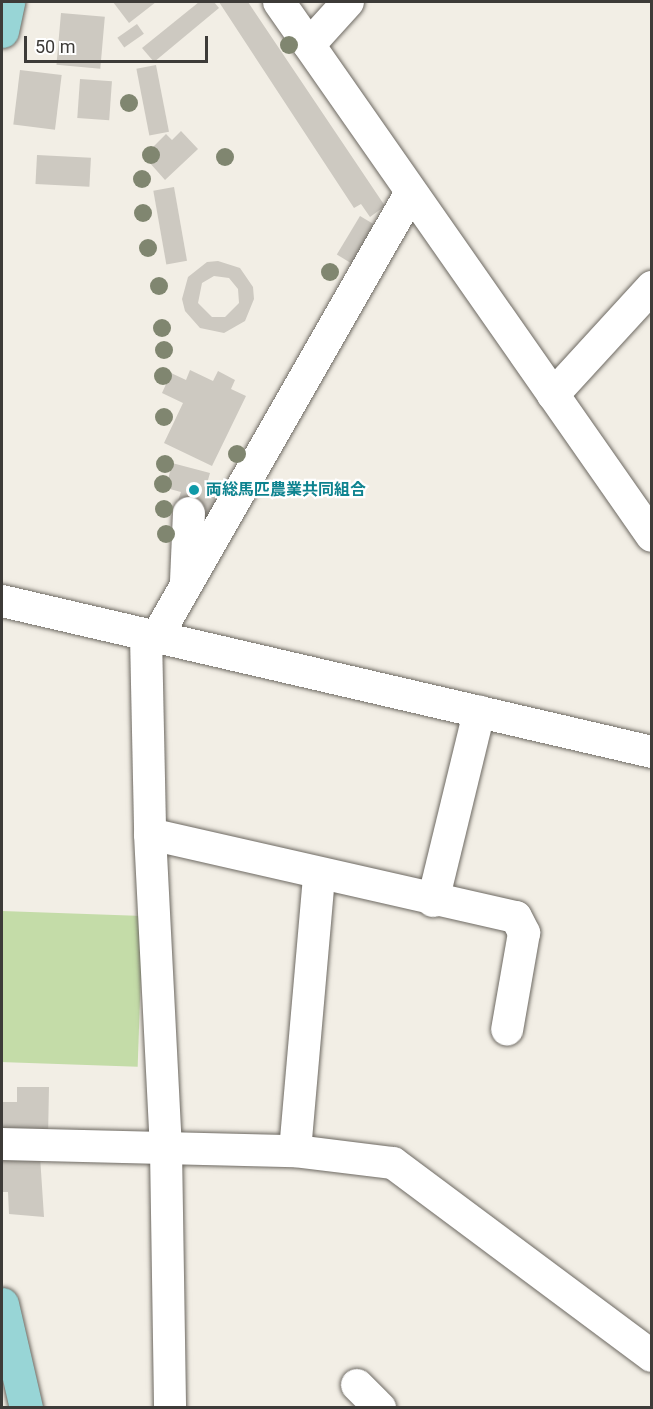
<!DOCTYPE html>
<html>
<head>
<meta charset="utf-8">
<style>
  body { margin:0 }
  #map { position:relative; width:653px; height:1409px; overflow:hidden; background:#f2eee5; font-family:Roboto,"Noto Sans JP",sans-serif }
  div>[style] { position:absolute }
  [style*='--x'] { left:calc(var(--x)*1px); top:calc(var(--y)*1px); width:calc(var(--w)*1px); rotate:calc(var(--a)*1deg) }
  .green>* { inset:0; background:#c4dca8; transform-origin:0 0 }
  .building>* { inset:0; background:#cdc9c1; transform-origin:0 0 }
  .roads { filter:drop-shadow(0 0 2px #6d6962) drop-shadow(0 0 2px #6d6962) }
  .minor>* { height:32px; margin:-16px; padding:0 16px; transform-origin:16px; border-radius:16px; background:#fff }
  .major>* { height:33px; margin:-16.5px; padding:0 16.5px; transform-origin:16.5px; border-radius:16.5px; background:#98d5d6 }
  .trees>* { width:18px; height:18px; margin:-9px; border-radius:50%; background:#808670 }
  .dots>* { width:16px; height:16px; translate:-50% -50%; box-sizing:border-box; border:3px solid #fff; border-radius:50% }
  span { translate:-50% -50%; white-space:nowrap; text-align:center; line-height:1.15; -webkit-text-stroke:4.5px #fff; paint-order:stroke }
  .culture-label { font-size:16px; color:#0d838f; font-weight:700 }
  .left { translate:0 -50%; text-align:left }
  .frame { position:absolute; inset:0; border:3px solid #3d3b38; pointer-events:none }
  .scale { position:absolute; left:24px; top:36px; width:184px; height:27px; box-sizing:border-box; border:3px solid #3d3b38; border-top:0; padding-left:8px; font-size:18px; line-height:21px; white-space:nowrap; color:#3d3b38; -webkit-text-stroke:4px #fff; paint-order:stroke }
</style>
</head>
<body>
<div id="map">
  <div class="green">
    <i style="left:2px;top:911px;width:141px;height:151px;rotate:2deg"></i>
  </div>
  <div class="building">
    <i style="clip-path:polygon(113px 2px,156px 2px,129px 23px)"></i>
    <i style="clip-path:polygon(199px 2px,214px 2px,219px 8px,154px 62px,142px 48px)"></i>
    <i style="clip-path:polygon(219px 2px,248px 2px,385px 206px,370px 217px,361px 204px,354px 208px)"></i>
    <i style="left:61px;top:13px;width:44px;height:52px;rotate:5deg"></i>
    <i style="left:137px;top:24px;width:12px;height:24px;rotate:55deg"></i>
    <i style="left:156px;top:65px;width:68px;height:20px;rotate:79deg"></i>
    <i style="left:20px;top:70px;width:42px;height:55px;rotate:7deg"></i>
    <i style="left:80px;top:79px;width:32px;height:39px;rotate:4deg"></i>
    <i style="clip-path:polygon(181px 131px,198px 149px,165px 180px,149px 162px,158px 153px,153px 147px,166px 134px,172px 140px)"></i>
    <i style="left:37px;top:155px;width:54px;height:29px;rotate:3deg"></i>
    <i style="left:174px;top:187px;width:75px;height:21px;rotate:80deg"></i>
    <i style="left:360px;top:216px;width:21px;height:45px;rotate:31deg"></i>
    <i style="clip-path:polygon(evenodd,218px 261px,240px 268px,253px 287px,254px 299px,245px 321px,224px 333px,200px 328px,185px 311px,182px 299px,188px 277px,207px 262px,218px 261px,214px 276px,229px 278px,238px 289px,239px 303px,225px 317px,212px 317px,198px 303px,202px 283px,214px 276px)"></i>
    <i style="clip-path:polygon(190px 370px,213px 381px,218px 371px,235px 380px,231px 389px,246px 396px,212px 466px,164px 443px,183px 403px,162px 393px,171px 373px,186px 380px)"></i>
    <i style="clip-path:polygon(172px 463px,210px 473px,206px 487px,225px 493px,217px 517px,177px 504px,181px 492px,166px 488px)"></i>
    <i style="clip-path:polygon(17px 1087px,49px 1087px,48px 1138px,2px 1138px,2px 1102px,17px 1102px)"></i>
    <i style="clip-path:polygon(40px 1156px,44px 1217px,9px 1214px,8px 1192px,2px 1192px,2px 1159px)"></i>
  </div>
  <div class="roads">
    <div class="minor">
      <i style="--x:279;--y:2;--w:651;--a:55.07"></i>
      <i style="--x:309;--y:45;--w:58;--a:-47.8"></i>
      <i style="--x:553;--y:395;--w:147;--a:-47.5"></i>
      <i style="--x:186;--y:581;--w:68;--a:-87.5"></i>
      <i style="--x:2;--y:601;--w:667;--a:13.08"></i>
      <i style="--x:146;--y:636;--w:198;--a:88.8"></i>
      <i style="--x:150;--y:834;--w:375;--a:12.8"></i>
      <i style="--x:516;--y:917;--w:18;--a:63"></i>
      <i style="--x:524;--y:933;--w:98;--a:99.9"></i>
      <i style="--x:156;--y:638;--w:512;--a:-60.23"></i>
      <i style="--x:150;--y:834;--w:315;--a:87.1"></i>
      <i style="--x:166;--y:1149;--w:259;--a:89.1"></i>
      <i style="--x:433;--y:901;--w:195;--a:-76.3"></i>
      <i style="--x:2;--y:1144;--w:293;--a:1.4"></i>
      <i style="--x:295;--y:1151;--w:99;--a:7"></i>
      <i style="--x:393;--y:1163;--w:323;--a:36.7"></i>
      <i style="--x:295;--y:1151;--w:278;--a:-85"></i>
      <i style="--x:357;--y:1385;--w:33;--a:45"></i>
    </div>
    <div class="major">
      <i style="--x:2;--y:31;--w:30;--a:-78"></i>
      <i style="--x:2;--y:1304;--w:107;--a:77"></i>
    </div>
  </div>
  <div class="trees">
    <i style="left:289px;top:45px"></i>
    <i style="left:129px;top:103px"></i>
    <i style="left:151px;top:155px"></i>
    <i style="left:225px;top:157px"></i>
    <i style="left:142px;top:179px"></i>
    <i style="left:143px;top:213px"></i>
    <i style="left:148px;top:248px"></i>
    <i style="left:330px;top:272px"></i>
    <i style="left:159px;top:286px"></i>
    <i style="left:162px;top:328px"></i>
    <i style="left:164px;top:350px"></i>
    <i style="left:163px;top:376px"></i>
    <i style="left:164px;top:417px"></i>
    <i style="left:237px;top:454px"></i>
    <i style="left:165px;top:464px"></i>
    <i style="left:163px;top:484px"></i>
    <i style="left:164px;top:509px"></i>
    <i style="left:166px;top:534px"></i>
  </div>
  <div class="dots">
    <i style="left:194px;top:490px;background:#0f9aa8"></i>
  </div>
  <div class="culture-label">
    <span class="left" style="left:206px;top:490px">両総馬匹農業共同組合</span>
  </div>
  <div class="frame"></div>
  <div class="scale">50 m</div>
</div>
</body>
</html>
